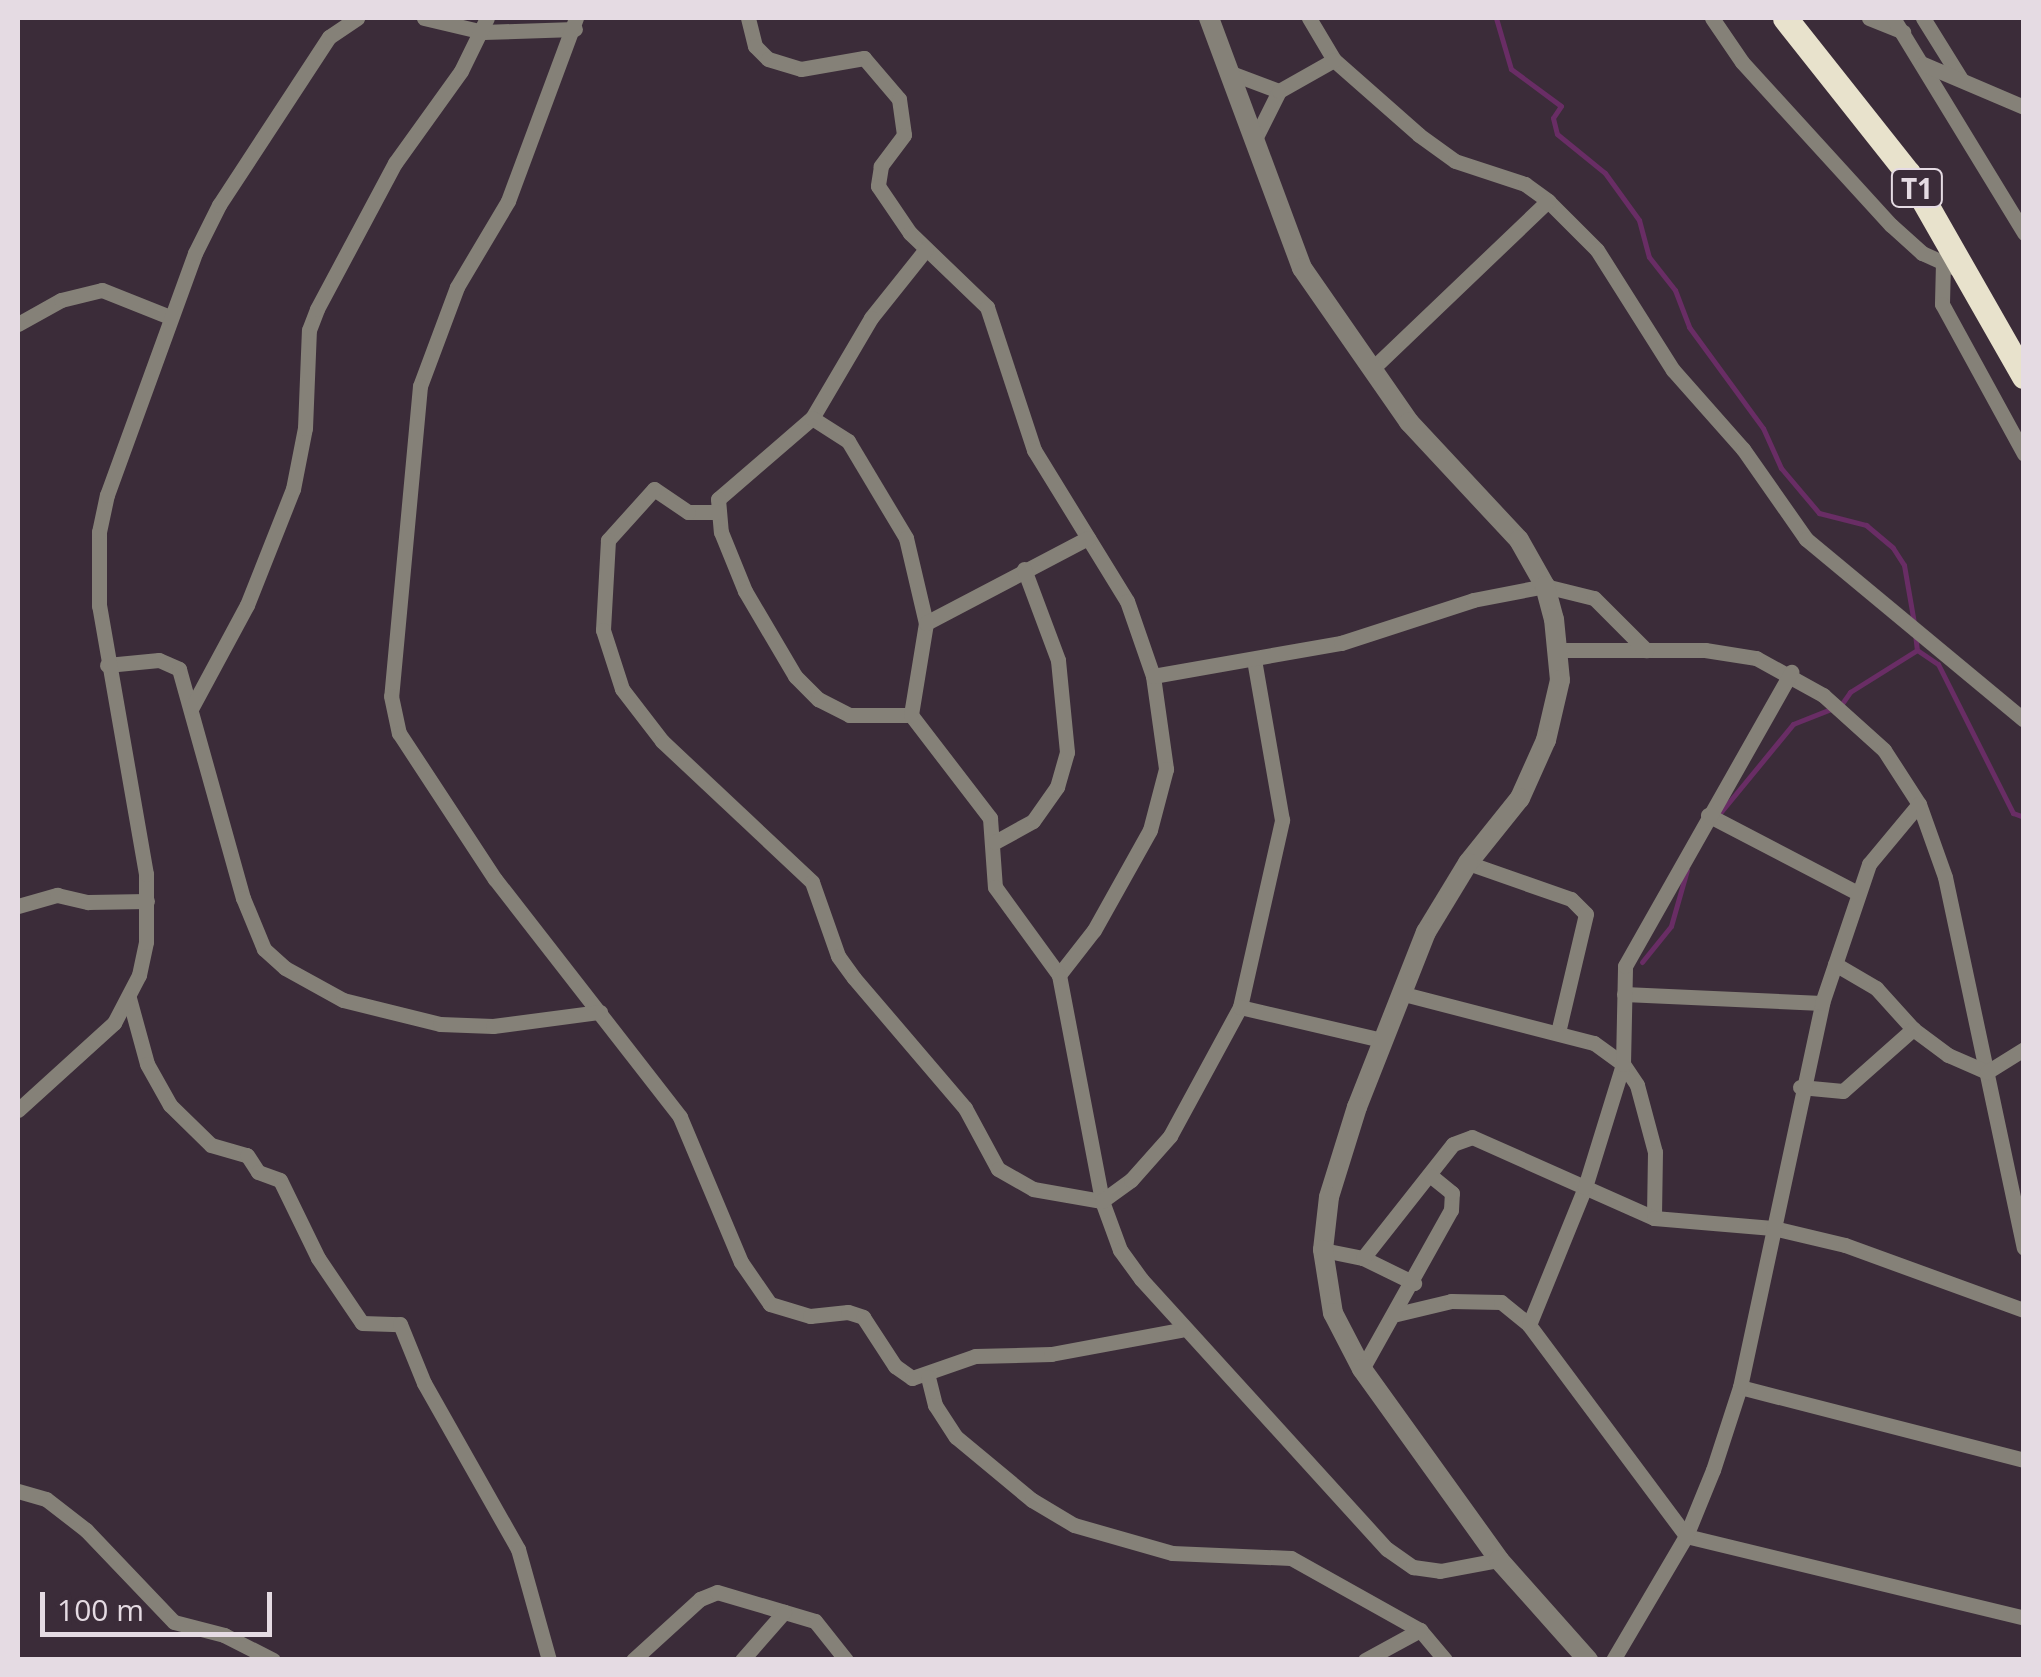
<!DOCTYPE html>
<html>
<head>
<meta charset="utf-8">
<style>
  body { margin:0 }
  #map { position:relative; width:2041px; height:1677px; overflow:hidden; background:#3b2c39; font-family:"Open Sans",sans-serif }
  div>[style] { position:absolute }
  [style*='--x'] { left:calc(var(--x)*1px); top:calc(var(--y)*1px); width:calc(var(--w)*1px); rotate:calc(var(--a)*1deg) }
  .stream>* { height:5px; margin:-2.5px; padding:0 2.5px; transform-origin:2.5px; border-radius:2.5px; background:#692d65 }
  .minor>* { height:15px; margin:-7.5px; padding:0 7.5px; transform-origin:7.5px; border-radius:7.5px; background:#858178 }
  .tertiary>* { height:20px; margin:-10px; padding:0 10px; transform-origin:10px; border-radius:10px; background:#858178 }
  .trunk>* { height:25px; margin:-12.5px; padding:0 12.5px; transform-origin:12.5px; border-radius:12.5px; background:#e8e2cc }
  span { translate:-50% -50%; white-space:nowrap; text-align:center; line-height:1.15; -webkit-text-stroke:8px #3b2c39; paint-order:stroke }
  .shield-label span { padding:2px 8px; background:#3b2c39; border:2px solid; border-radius:8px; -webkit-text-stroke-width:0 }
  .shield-label { font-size:28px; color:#e5dbe3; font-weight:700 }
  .frame { position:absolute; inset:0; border:20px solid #e5dbe3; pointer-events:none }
  .scale { position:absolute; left:40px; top:1592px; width:232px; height:45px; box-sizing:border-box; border:5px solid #e5dbe3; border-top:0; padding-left:12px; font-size:30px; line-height:35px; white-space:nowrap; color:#e5dbe3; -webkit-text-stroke:8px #3b2c39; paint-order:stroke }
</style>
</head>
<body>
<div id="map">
  <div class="stream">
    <i style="--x:1496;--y:18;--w:53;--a:73.6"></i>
    <i style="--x:1511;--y:69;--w:62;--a:36.5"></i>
    <i style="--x:1561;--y:106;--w:14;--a:124"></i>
    <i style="--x:1553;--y:118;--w:16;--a:76"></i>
    <i style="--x:1557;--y:134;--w:62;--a:39.1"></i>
    <i style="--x:1605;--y:173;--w:58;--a:54.1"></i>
    <i style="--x:1639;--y:220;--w:38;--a:75"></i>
    <i style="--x:1649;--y:257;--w:42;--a:51.8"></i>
    <i style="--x:1675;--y:290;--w:40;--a:69"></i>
    <i style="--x:1689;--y:327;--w:125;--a:53.8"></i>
    <i style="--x:1763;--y:428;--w:44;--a:65.8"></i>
    <i style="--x:1781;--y:468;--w:59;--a:49.8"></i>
    <i style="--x:1819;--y:513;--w:49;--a:14.3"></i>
    <i style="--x:1866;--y:525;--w:35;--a:40"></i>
    <i style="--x:1893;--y:548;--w:20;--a:57"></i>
    <i style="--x:1904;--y:565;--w:59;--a:80.2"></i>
    <i style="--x:1915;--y:634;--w:16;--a:83"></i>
    <i style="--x:1917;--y:650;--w:25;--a:34"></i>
    <i style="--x:1938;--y:664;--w:167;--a:63.3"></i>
    <i style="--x:2013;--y:813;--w:12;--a:20"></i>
    <i style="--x:1720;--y:813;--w:115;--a:-50.6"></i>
    <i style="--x:1793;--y:724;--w:52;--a:-21.6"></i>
    <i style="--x:1841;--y:705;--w:16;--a:-55"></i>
    <i style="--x:1850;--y:692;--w:79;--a:-32.1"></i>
    <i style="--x:1642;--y:962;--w:46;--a:-51.1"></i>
    <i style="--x:1671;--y:926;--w:58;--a:-74.1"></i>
  </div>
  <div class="minor">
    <i style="--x:424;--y:18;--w:61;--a:13.3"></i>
    <i style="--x:483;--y:32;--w:92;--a:-1.9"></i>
    <i style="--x:576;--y:18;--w:195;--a:110.4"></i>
    <i style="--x:508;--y:201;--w:100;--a:120.7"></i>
    <i style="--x:457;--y:287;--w:106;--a:110.5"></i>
    <i style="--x:420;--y:386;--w:311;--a:95.3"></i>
    <i style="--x:391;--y:696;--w:38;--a:78"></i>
    <i style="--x:399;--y:733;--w:175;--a:56.7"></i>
    <i style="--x:495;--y:879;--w:301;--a:52.1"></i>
    <i style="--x:680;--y:1117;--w:157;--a:67.2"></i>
    <i style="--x:741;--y:1262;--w:51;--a:55.4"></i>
    <i style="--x:770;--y:1304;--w:42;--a:16.7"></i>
    <i style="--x:810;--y:1316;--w:38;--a:-6"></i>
    <i style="--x:848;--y:1312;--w:16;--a:18"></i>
    <i style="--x:863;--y:1317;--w:59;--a:56.9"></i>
    <i style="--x:895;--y:1366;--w:21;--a:35"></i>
    <i style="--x:912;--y:1378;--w:67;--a:-19.2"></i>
    <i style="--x:975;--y:1356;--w:76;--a:-1.5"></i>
    <i style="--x:1051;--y:1354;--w:132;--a:-10.5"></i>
    <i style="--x:748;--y:18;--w:29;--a:76"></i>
    <i style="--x:755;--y:46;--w:18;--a:45"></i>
    <i style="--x:768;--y:59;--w:34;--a:17"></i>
    <i style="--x:801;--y:69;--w:64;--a:-9.9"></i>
    <i style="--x:864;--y:58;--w:54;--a:49.5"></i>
    <i style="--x:899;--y:99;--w:36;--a:82"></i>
    <i style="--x:904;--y:135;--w:39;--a:127"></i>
    <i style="--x:881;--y:166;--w:20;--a:99"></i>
    <i style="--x:878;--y:186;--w:57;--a:55.8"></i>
    <i style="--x:910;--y:233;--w:107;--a:43.9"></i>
    <i style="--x:987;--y:307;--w:151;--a:71.8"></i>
    <i style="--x:1034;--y:450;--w:177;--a:58.4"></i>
    <i style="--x:1127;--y:601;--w:79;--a:70.9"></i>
    <i style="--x:1153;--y:676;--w:94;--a:82"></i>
    <i style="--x:1166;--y:769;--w:63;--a:104.7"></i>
    <i style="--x:1150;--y:830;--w:115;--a:119.2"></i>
    <i style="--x:1094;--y:930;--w:57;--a:127.9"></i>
    <i style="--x:1309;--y:18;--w:49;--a:59.2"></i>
    <i style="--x:1334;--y:60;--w:113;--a:41.4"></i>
    <i style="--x:1419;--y:135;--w:44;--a:35.8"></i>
    <i style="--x:1455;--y:161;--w:74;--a:18.2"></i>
    <i style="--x:1525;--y:184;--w:29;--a:36"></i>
    <i style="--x:1548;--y:201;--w:69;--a:45"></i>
    <i style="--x:1597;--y:250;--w:142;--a:57.7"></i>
    <i style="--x:1673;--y:370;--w:106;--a:48.5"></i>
    <i style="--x:1743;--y:449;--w:110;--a:55"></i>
    <i style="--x:1806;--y:539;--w:283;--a:39.7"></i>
    <i style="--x:1712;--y:18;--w:53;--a:55.7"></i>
    <i style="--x:1742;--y:62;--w:221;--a:47.6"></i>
    <i style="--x:1891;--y:225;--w:42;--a:42.1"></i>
    <i style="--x:1922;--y:253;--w:46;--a:24.3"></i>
    <i style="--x:1869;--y:18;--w:37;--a:22"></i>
    <i style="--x:1893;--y:18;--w:252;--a:58.6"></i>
    <i style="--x:1923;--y:18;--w:72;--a:58.1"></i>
    <i style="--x:1923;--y:64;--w:110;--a:23.1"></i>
    <i style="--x:1231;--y:73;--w:51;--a:20.6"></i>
    <i style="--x:1256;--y:137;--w:51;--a:-63.4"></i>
    <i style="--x:1279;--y:91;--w:63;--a:-29.4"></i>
    <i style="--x:926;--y:249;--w:88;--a:128.6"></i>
    <i style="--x:871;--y:318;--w:116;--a:120.5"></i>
    <i style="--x:812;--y:418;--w:124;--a:139.2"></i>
    <i style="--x:718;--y:499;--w:33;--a:85"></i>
    <i style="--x:721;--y:532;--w:64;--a:67.9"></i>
    <i style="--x:745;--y:591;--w:99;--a:59.5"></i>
    <i style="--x:795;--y:676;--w:33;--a:45"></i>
    <i style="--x:818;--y:699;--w:35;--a:27"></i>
    <i style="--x:849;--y:715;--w:62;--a:0"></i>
    <i style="--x:911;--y:715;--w:130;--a:52.5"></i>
    <i style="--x:990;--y:818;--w:69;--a:85.9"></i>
    <i style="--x:995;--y:887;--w:109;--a:54"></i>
    <i style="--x:1059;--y:975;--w:230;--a:79.2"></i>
    <i style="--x:1102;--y:1201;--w:52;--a:69.8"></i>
    <i style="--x:1120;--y:1250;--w:36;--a:54"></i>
    <i style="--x:1141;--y:1279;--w:365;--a:47.7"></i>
    <i style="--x:1387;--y:1549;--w:32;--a:35"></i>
    <i style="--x:1413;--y:1567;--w:27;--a:8"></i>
    <i style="--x:1440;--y:1571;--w:60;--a:-10.6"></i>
    <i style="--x:1943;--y:262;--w:42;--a:91.4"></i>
    <i style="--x:1942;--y:304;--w:171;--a:61.3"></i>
    <i style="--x:18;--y:324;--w:49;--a:-29.2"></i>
    <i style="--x:61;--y:300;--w:42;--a:-13.7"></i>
    <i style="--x:102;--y:290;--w:73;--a:21.7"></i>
    <i style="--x:1372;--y:369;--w:243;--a:-43.7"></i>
    <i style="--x:812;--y:418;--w:43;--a:32.6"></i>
    <i style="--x:848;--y:441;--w:113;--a:59.1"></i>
    <i style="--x:906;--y:538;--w:87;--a:76.8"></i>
    <i style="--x:926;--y:623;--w:93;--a:99.3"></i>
    <i style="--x:717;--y:512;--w:29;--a:180"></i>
    <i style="--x:688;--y:512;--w:41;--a:-145.9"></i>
    <i style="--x:654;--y:489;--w:69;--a:132"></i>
    <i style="--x:608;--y:540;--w:90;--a:93.2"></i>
    <i style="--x:603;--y:630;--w:62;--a:72.1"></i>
    <i style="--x:622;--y:689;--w:66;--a:52.4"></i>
    <i style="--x:662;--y:741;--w:206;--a:43.2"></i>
    <i style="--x:812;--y:882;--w:78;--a:70.6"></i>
    <i style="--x:838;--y:956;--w:27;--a:54"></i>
    <i style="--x:854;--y:978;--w:171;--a:49.5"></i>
    <i style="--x:965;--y:1108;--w:69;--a:61.6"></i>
    <i style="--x:998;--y:1169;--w:40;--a:29.7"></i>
    <i style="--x:1033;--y:1189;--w:70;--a:9.9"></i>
    <i style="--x:1102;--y:1201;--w:36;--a:-36"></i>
    <i style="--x:1131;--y:1180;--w:59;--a:-48.4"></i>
    <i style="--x:1170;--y:1136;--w:147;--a:-61.5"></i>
    <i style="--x:1240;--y:1007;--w:192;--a:-77.3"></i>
    <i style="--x:1282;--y:820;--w:162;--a:-99.9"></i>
    <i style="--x:926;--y:623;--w:183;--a:-27.7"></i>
    <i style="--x:1559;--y:650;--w:146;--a:0"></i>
    <i style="--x:1705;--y:650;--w:52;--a:8.9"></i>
    <i style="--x:1756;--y:658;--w:77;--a:28.9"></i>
    <i style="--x:1823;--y:695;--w:82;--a:42"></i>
    <i style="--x:1884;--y:750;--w:64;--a:57.1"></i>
    <i style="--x:1919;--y:804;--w:77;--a:70.4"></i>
    <i style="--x:1945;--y:877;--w:379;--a:78"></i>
    <i style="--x:107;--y:665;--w:52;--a:-5.5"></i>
    <i style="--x:159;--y:660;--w:22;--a:24"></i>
    <i style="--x:179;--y:669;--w:238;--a:74.4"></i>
    <i style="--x:243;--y:898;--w:55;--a:67.6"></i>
    <i style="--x:264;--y:949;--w:28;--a:42"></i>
    <i style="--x:285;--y:968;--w:66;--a:28.9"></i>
    <i style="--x:343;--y:1000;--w:100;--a:13.9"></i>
    <i style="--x:440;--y:1024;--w:53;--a:2.2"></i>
    <i style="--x:493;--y:1026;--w:108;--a:-7.5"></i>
    <i style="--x:1153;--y:676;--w:191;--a:-10"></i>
    <i style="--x:1341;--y:643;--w:139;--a:-18"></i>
    <i style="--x:1473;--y:600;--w:73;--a:-11"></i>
    <i style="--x:1545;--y:586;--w:50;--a:13.8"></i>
    <i style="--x:1594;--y:598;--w:74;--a:45"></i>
    <i style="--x:192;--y:707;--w:116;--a:-61.7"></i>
    <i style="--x:247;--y:605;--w:125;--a:-68.4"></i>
    <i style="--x:293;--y:489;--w:62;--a:-78.9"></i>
    <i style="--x:305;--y:428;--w:98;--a:-87.7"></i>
    <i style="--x:309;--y:330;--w:22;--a:-69"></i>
    <i style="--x:317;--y:309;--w:166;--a:-61.9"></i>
    <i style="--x:395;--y:163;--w:113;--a:-54.3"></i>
    <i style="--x:461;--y:71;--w:59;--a:-63.9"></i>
    <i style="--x:1708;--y:815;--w:169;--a:27.5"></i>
    <i style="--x:995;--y:842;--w:43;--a:-28.9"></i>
    <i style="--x:1033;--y:821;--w:42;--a:-54.8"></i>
    <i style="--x:1057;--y:787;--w:36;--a:-74"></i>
    <i style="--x:1067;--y:752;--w:92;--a:-95.6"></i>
    <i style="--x:1058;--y:660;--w:97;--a:-110.5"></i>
    <i style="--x:1468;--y:863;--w:109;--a:19.3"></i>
    <i style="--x:1571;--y:899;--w:21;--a:45"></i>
    <i style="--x:1586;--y:914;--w:121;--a:103.3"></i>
    <i style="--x:18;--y:906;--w:41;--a:-15.8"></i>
    <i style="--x:57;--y:895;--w:32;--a:13"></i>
    <i style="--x:88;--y:902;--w:59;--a:-1"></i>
    <i style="--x:1835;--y:964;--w:48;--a:30.3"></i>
    <i style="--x:1876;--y:988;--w:55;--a:47.9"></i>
    <i style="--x:1913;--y:1029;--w:44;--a:36.6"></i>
    <i style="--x:1948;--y:1055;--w:43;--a:23.6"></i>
    <i style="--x:1987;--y:1072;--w:44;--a:-31.9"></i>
    <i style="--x:1400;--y:993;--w:200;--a:14.5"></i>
    <i style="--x:1594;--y:1043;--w:36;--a:36"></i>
    <i style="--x:1623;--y:1064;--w:25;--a:56"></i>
    <i style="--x:1637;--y:1085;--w:69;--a:75"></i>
    <i style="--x:1655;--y:1152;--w:66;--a:90.9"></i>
    <i style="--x:1624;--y:994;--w:198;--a:2.6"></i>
    <i style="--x:129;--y:998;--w:68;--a:74.7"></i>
    <i style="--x:147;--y:1064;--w:47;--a:60.7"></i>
    <i style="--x:170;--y:1105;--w:57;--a:44.3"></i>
    <i style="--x:211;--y:1145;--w:37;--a:16"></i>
    <i style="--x:247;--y:1155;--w:20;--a:57"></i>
    <i style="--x:258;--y:1172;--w:23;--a:20"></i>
    <i style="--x:280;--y:1180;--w:87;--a:64"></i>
    <i style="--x:318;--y:1258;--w:78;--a:55.9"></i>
    <i style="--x:362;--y:1323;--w:38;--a:2"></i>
    <i style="--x:400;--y:1324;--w:64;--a:67.9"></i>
    <i style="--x:424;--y:1383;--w:191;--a:60.5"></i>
    <i style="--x:518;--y:1549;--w:115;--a:74.4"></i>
    <i style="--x:1240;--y:1007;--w:146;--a:13.1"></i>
    <i style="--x:1800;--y:1087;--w:43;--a:5.3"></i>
    <i style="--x:1843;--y:1091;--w:94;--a:-41.5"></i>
    <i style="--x:18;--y:1110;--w:130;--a:-42.2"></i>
    <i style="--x:114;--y:1023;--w:54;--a:-62.5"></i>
    <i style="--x:139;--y:975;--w:34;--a:-78"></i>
    <i style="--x:146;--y:942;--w:68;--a:-90"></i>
    <i style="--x:146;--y:874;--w:272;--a:-99.9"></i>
    <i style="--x:99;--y:606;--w:74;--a:-90"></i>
    <i style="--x:99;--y:532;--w:38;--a:-78"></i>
    <i style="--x:107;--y:495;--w:258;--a:-70"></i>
    <i style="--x:195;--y:253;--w:54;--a:-63.4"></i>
    <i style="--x:219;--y:205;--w:201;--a:-56.8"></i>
    <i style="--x:329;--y:37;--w:34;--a:-34"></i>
    <i style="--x:1323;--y:1250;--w:41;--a:11.3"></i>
    <i style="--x:1363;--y:1258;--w:57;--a:26.1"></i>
    <i style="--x:1363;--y:1258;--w:145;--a:-51.7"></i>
    <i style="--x:1453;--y:1144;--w:20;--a:-20"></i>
    <i style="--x:1472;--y:1137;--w:199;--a:24"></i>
    <i style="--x:1654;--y:1218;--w:119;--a:4.8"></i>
    <i style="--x:1773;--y:1228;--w:74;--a:13.3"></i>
    <i style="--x:1845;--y:1245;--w:190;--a:20"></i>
    <i style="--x:1397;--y:1314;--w:56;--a:-13.5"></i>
    <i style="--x:1451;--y:1301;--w:50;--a:1.1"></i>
    <i style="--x:1501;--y:1302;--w:36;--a:39"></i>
    <i style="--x:1529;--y:1325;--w:263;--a:53.3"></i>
    <i style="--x:1686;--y:1536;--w:348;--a:13.6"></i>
    <i style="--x:1529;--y:1325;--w:149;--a:-67.9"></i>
    <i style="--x:1585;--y:1187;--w:129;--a:-72.8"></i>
    <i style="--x:1623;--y:1064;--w:98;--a:-88.8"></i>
    <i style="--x:1625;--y:966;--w:338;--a:-60.5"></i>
    <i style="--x:1362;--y:1369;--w:182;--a:-60.8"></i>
    <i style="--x:1451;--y:1210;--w:17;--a:-87"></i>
    <i style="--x:1452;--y:1193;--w:26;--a:-141"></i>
    <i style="--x:928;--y:1377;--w:29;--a:76"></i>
    <i style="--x:935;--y:1405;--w:38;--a:57"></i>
    <i style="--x:956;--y:1437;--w:99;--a:39.7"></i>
    <i style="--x:1032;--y:1500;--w:49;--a:30.8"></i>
    <i style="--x:1074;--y:1525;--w:102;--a:15.9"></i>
    <i style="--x:1172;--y:1553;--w:119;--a:2.4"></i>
    <i style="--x:1291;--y:1558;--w:148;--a:29.2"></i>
    <i style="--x:1420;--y:1630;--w:39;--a:50"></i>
    <i style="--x:1740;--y:1387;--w:293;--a:14.4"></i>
    <i style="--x:18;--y:1491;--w:29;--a:16"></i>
    <i style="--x:46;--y:1499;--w:51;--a:37.8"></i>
    <i style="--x:86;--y:1530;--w:127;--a:46.3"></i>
    <i style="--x:174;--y:1622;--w:52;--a:14.6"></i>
    <i style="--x:224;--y:1635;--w:55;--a:27"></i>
    <i style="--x:633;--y:1660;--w:91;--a:-42.3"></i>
    <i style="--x:700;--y:1599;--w:18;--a:-22"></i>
    <i style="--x:717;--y:1592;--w:102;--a:16.5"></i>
    <i style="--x:815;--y:1621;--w:50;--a:51.5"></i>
    <i style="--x:742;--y:1660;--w:64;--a:-48.8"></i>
    <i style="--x:1365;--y:1660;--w:63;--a:-28.6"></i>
    <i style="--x:1613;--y:1660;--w:144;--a:-59.5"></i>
    <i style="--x:1686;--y:1536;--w:71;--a:-67.8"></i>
    <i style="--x:1713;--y:1470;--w:87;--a:-72"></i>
    <i style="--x:1740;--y:1387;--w:393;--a:-77.9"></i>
    <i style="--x:1822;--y:1003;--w:147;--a:-71.3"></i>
    <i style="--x:1869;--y:864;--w:78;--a:-50.2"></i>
  </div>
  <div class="tertiary">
    <i style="--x:1209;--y:18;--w:267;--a:69.6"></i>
    <i style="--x:1302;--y:268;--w:188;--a:55.2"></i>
    <i style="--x:1409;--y:422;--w:161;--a:47"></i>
    <i style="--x:1519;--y:540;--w:53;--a:60.5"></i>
    <i style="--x:1545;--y:586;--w:34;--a:75"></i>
    <i style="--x:1554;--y:619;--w:61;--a:84.4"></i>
    <i style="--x:1560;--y:680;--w:62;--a:103.1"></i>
    <i style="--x:1546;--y:740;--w:64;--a:114.1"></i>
    <i style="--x:1520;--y:798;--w:83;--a:128.7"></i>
    <i style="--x:1468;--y:863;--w:81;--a:121.3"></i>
    <i style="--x:1426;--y:932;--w:188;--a:111.5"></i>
    <i style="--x:1357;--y:1107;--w:94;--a:107.3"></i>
    <i style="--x:1329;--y:1197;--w:53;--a:96.5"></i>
    <i style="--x:1323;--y:1250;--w:64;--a:81"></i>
    <i style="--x:1333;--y:1313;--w:63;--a:62.6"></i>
    <i style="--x:1362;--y:1369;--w:235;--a:54.3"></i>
    <i style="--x:1499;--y:1560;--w:134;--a:48.3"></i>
  </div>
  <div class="trunk">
    <i style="--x:1785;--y:18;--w:198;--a:51.6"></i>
    <i style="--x:1908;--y:173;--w:234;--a:60.3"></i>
  </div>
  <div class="shield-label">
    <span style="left:1917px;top:188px">T1</span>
  </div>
  <div class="frame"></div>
  <div class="scale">100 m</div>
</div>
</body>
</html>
